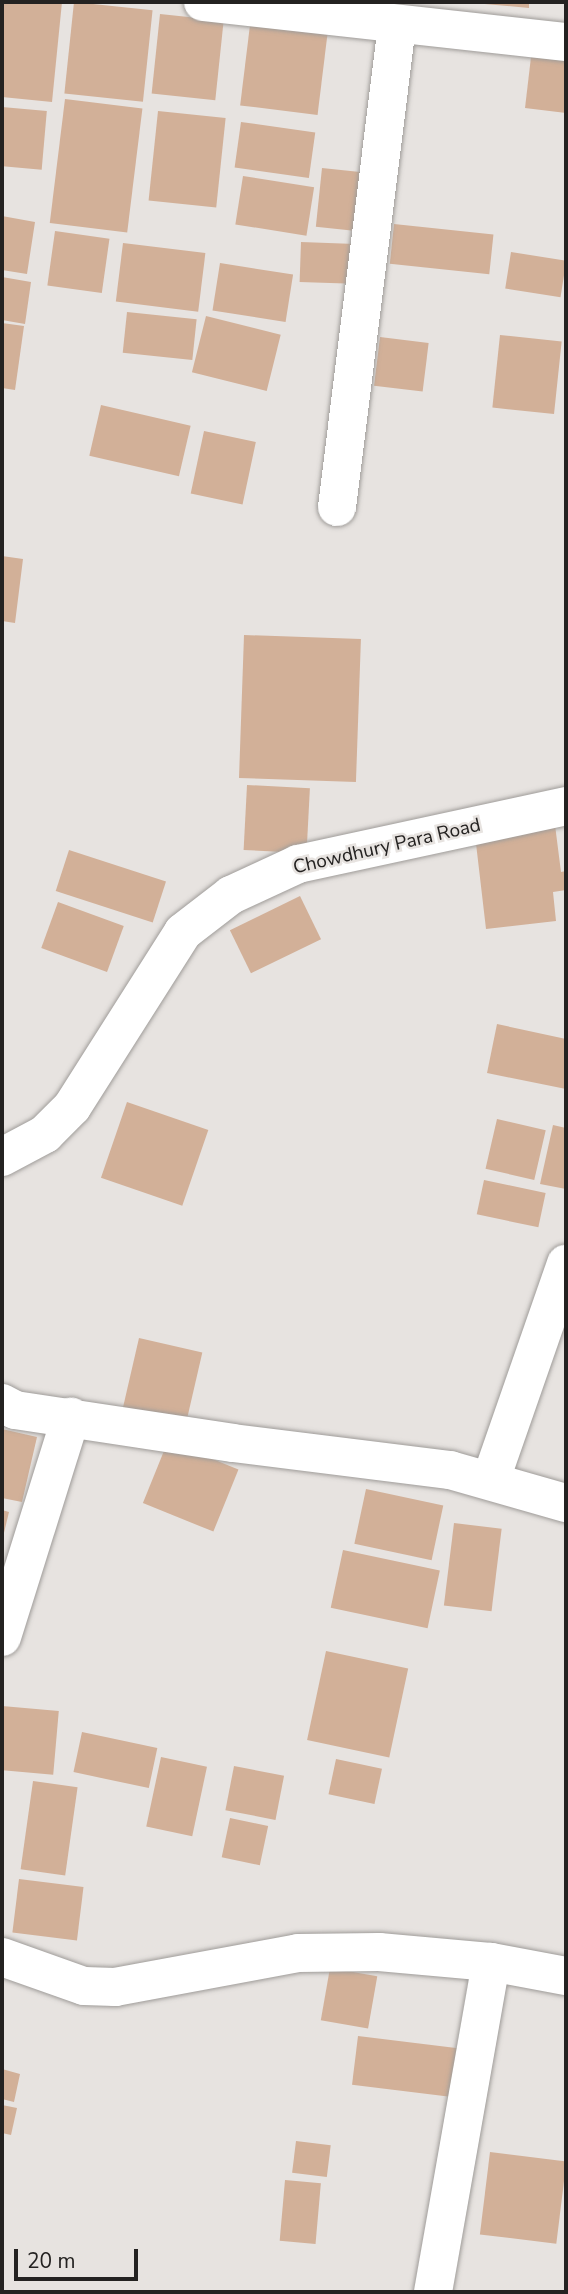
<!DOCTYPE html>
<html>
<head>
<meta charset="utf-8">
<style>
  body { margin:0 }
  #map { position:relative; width:568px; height:2294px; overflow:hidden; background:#e7e3e0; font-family:"Nunito Sans",sans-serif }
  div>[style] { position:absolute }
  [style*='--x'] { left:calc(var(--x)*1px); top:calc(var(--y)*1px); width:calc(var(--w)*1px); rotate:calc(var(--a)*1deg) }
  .building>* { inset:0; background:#d2b098; transform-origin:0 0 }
  .roads { filter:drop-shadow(0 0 2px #9f9c99) drop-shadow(0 0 2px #9f9c99) }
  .minor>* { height:38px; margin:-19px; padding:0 19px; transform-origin:19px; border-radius:19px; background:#fff }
  .tertiary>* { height:38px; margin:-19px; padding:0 19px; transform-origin:19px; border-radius:19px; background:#fff }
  span { translate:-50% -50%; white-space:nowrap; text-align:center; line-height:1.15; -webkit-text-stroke:5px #e7e3e0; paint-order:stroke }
  .street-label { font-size:19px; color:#242221 }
  .frame { position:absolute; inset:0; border:4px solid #242221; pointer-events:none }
  .scale { position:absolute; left:14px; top:2249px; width:124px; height:32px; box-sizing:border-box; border:4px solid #242221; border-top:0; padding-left:9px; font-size:21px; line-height:24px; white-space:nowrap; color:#242221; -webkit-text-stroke:5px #e7e3e0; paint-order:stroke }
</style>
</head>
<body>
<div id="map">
  <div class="building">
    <i style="clip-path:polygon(2px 2px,62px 2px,52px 102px,2px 97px)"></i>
    <i style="left:74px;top:2px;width:79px;height:92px;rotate:6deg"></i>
    <i style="clip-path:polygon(462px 2px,529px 2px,529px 8px)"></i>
    <i style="left:160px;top:14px;width:64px;height:80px;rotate:6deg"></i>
    <i style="left:250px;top:25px;width:78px;height:81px;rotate:7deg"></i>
    <i style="clip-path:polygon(531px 57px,566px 61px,566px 113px,525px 108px)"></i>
    <i style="left:65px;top:99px;width:78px;height:125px;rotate:7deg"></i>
    <i style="left:2px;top:107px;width:45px;height:59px;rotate:5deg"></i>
    <i style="left:158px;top:111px;width:68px;height:90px;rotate:6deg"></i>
    <i style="left:241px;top:122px;width:75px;height:46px;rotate:8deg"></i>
    <i style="left:322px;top:168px;width:50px;height:59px;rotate:6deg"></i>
    <i style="left:243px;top:176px;width:72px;height:49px;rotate:9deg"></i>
    <i style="clip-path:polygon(2px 216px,35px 222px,27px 274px,2px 270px)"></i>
    <i style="left:394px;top:224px;width:100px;height:40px;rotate:6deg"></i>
    <i style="left:55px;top:231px;width:55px;height:55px;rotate:8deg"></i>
    <i style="left:301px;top:242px;width:61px;height:40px;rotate:2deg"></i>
    <i style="left:123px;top:243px;width:83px;height:59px;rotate:7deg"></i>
    <i style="left:511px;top:252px;width:56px;height:37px;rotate:9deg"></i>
    <i style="left:220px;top:263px;width:74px;height:48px;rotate:9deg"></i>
    <i style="clip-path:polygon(2px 277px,31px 282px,25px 324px,2px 320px)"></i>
    <i style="left:127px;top:312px;width:70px;height:41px;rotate:6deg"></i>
    <i style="left:206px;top:316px;width:77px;height:58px;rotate:14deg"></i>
    <i style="clip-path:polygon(2px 323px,24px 326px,15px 390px,2px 388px)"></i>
    <i style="left:500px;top:335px;width:62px;height:73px;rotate:6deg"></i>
    <i style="left:380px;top:337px;width:49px;height:49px;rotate:7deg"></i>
    <i style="left:101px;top:405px;width:92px;height:52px;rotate:13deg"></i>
    <i style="left:204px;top:431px;width:53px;height:64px;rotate:12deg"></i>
    <i style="clip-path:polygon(2px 556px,23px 559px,15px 623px,2px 621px)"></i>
    <i style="left:244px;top:635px;width:117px;height:143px;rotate:2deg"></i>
    <i style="left:247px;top:785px;width:63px;height:65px;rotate:3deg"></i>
    <i style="clip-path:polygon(555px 825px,561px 872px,566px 871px,566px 890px,553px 892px,556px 921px,486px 929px,475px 835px)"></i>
    <i style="left:69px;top:850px;width:102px;height:43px;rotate:18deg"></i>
    <i style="left:300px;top:896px;width:48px;height:78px;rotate:64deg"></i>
    <i style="left:58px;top:902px;width:70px;height:49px;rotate:20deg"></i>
    <i style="clip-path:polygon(497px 1024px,566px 1039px,566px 1089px,487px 1073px)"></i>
    <i style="left:127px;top:1102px;width:86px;height:80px;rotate:19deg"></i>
    <i style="left:497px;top:1119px;width:50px;height:51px;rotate:13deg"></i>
    <i style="clip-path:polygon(553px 1125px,566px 1128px,566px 1189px,540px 1184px)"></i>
    <i style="left:484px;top:1180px;width:63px;height:35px;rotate:12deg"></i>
    <i style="left:139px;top:1338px;width:65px;height:82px;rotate:13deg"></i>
    <i style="clip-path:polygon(2px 1429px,37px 1437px,22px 1502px,2px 1498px)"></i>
    <i style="left:168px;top:1441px;width:76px;height:67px;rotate:22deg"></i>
    <i style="left:366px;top:1489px;width:79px;height:56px;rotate:12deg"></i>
    <i style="clip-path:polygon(2px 1510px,9px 1512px,3px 1537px,2px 1537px)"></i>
    <i style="left:454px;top:1523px;width:48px;height:83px;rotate:7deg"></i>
    <i style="left:343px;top:1550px;width:99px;height:59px;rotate:12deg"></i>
    <i style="left:326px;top:1651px;width:84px;height:91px;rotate:12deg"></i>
    <i style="left:2px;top:1706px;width:57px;height:64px;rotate:5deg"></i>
    <i style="left:82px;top:1732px;width:77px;height:41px;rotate:12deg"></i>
    <i style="left:161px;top:1757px;width:47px;height:71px;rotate:12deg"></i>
    <i style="left:336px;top:1759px;width:47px;height:36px;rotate:12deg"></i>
    <i style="left:234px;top:1766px;width:51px;height:45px;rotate:11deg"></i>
    <i style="left:33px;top:1781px;width:45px;height:89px;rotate:8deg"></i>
    <i style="left:230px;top:1818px;width:39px;height:40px;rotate:12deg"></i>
    <i style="left:19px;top:1879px;width:65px;height:54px;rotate:7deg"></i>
    <i style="left:330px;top:1968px;width:48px;height:53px;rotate:10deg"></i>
    <i style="left:358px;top:2036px;width:111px;height:49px;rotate:7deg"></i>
    <i style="clip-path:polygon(2px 2069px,20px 2074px,14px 2102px,2px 2099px)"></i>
    <i style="clip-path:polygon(2px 2105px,17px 2108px,11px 2135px,2px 2133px)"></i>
    <i style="left:296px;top:2141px;width:35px;height:32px;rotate:7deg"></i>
    <i style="left:490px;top:2152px;width:77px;height:83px;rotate:7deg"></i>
    <i style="left:285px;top:2180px;width:36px;height:61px;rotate:5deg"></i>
  </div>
  <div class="roads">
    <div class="minor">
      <i style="--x:337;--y:507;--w:485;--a:-82.9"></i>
      <i style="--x:2;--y:1403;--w:15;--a:28"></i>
      <i style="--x:15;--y:1410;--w:220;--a:8.6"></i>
      <i style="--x:233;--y:1443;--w:219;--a:7.1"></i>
      <i style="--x:450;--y:1470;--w:121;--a:15.9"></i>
      <i style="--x:491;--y:1479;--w:228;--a:-70.8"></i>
      <i style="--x:2;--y:1637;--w:231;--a:-72.6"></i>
      <i style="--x:2;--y:1957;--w:87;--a:19.5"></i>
      <i style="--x:84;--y:1986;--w:31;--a:2"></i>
      <i style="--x:115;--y:1987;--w:186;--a:-10.5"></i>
      <i style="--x:298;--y:1953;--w:81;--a:-0.7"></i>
      <i style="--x:379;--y:1952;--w:112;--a:5.1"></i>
      <i style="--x:491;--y:1962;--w:76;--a:10.6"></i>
      <i style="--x:433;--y:2292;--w:335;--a:-80"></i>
    </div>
    <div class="tertiary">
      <i style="--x:203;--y:2;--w:365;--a:6.3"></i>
      <i style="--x:2;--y:1157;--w:49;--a:-28.1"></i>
      <i style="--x:45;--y:1134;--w:38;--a:-45"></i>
      <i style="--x:72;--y:1107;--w:207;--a:-57.6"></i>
      <i style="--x:183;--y:932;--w:61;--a:-37.6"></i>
      <i style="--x:231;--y:895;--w:74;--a:-24.8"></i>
      <i style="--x:298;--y:864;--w:274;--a:-12.2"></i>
    </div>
  </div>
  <div class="street-label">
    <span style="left:387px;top:847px;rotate:-13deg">Chowdhury Para Road</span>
  </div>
  <div class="frame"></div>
  <div class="scale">20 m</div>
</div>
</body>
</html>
